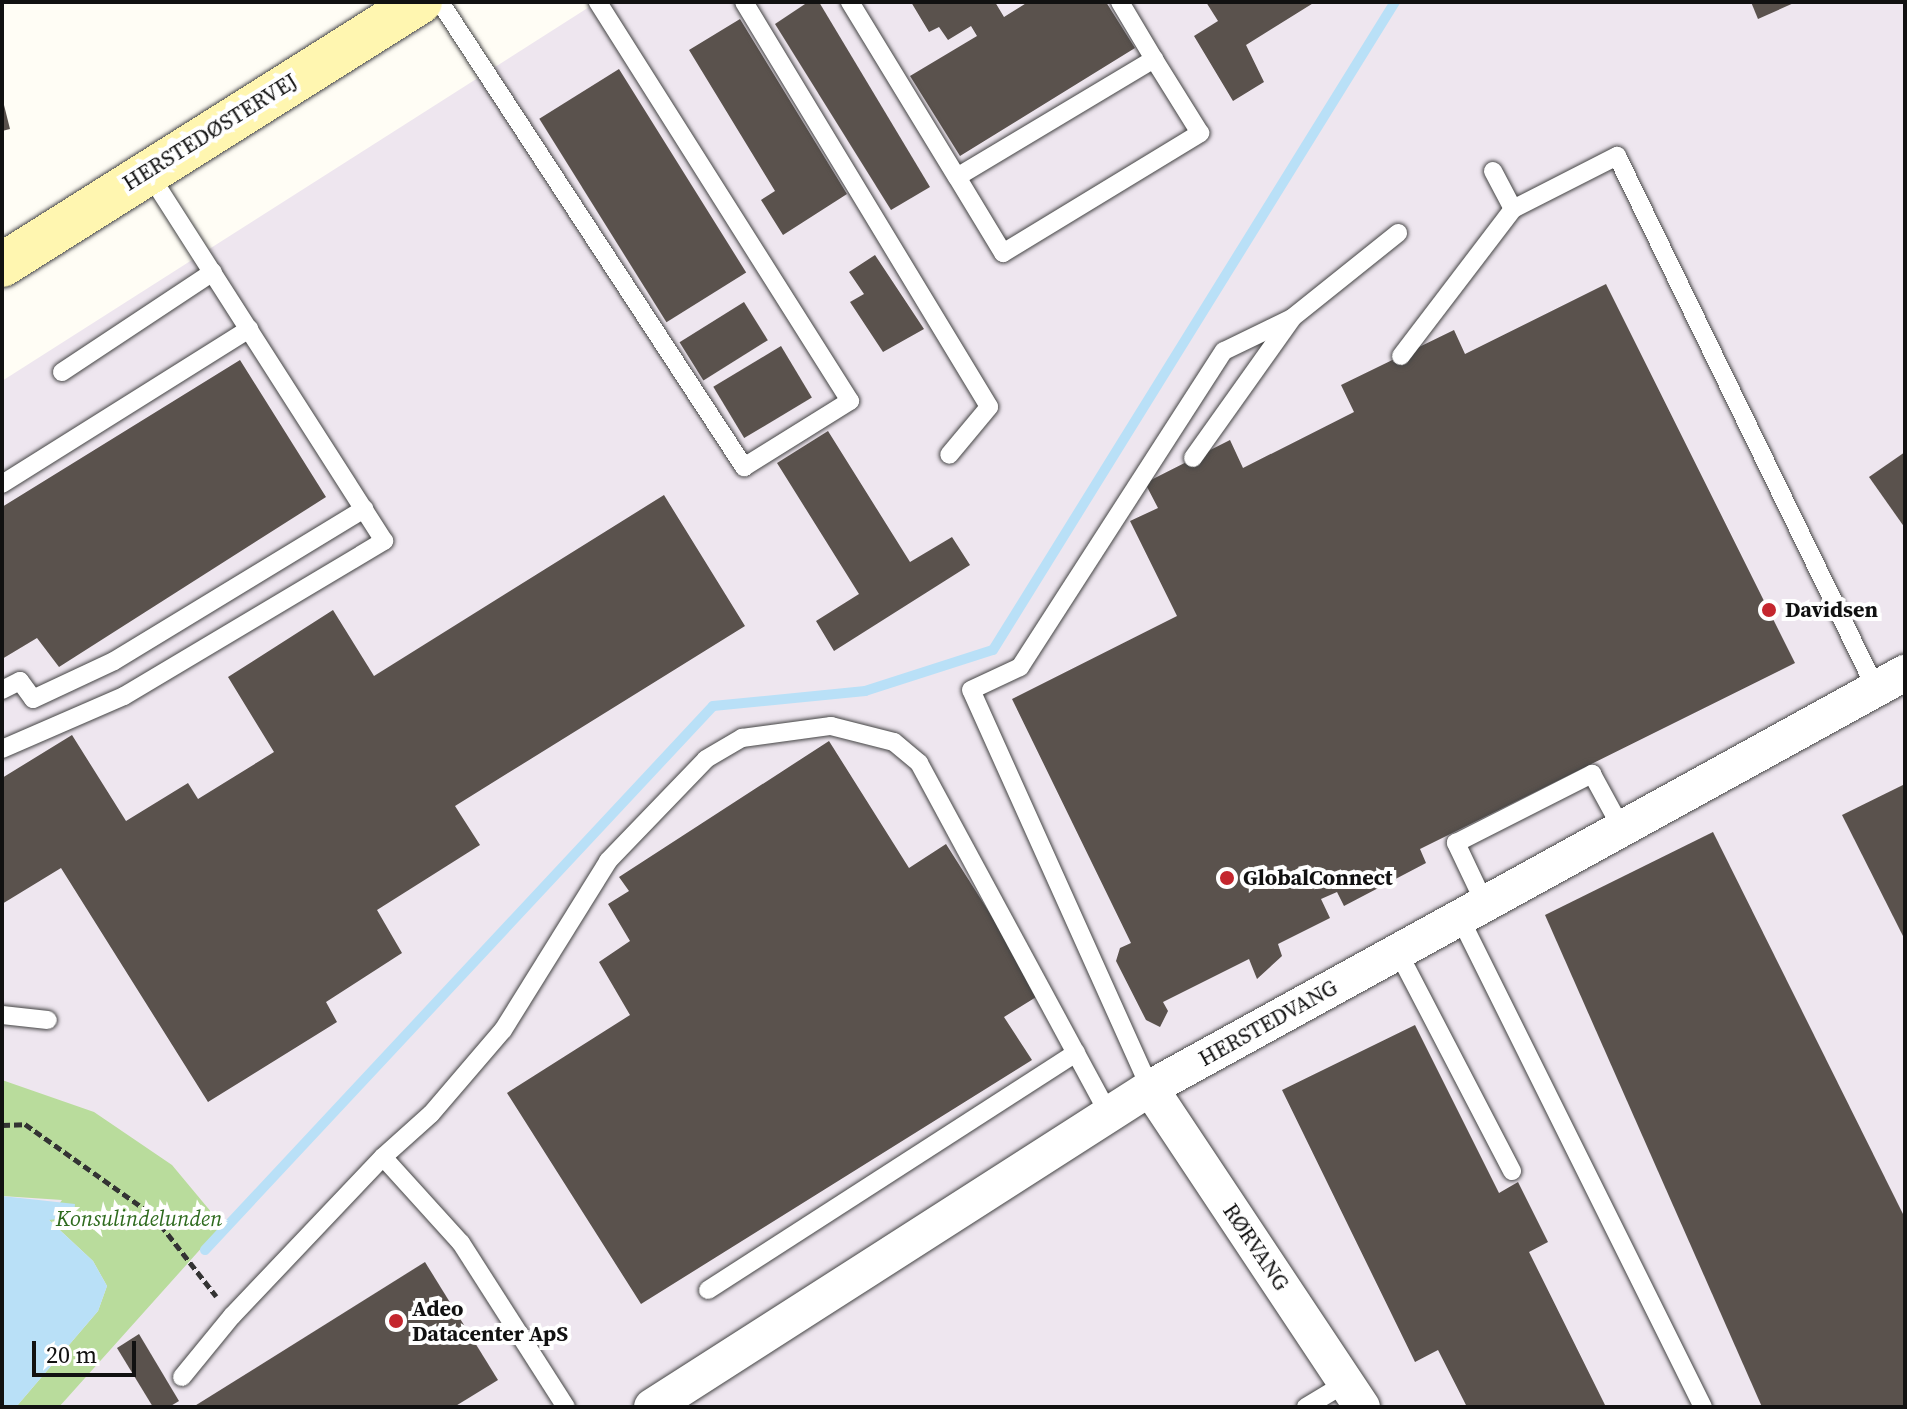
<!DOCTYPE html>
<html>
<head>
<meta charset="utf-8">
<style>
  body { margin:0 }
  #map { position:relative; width:1907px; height:1409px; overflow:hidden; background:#fffdf5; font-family:"Source Serif 4",serif }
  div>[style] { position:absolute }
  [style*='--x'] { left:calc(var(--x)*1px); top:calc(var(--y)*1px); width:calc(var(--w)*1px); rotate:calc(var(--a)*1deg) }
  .industrial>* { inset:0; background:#eee6ef }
  .forest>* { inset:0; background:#b9dc9c }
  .water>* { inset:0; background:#b9e0f7 }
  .stream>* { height:10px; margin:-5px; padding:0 5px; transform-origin:5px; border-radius:5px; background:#b9e0f7 }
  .building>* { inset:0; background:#5a524d; transform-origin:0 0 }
  .path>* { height:5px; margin-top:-2.5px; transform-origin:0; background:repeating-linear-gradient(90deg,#333 0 8px,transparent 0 12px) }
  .roads { filter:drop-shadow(0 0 2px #444) drop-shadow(0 0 2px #444) }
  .lane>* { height:18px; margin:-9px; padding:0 9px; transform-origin:9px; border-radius:9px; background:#fff }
  .street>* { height:36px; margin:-18px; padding:0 18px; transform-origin:18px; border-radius:18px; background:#fff }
  .secondary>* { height:44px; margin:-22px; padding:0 22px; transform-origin:22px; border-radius:22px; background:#fff6b0 }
  .dots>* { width:22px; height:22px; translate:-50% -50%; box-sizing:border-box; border:4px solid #fff; border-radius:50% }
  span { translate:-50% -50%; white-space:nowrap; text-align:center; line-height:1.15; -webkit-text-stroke:8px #fff; paint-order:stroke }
  .street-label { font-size:22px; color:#111 }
  .poi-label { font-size:22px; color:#111; font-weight:700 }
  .left { translate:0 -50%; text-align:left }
  .park-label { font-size:22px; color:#2f6b1f; font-style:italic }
  .frame { position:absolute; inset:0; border:4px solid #111; pointer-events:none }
  .scale { position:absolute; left:32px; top:1341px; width:104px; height:36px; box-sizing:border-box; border:4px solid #111; border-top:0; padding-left:10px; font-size:24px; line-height:28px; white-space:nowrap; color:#111; -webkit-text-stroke:6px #fff; paint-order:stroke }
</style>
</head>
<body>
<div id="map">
  <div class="industrial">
    <i style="clip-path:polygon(597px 2px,1905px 2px,1905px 1407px,2px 1407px,2px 381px)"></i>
  </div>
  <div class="forest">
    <i style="clip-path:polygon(2px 1080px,94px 1112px,172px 1165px,222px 1225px,59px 1407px,16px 1407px,98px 1311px,107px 1286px,93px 1261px,48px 1219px,62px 1200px,2px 1196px)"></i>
  </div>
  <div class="water">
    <i style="clip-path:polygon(2px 1196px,75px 1204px,74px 1217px,49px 1220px,93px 1261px,107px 1286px,98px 1311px,16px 1407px,2px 1407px)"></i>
  </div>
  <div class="stream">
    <i style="--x:205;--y:1250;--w:744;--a:-46.96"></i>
    <i style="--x:713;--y:706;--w:153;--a:-5.6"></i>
    <i style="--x:865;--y:691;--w:134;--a:-17.8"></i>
    <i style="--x:993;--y:650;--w:763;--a:-58.19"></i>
  </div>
  <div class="building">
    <i style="clip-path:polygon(808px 2px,819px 2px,930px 187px,891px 210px,775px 24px)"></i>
    <i style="clip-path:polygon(911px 2px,995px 2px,1004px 17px,1028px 2px,1106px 2px,1135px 48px,960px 156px,910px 76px,977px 36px,971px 26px,948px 40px,939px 27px,929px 32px)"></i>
    <i style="clip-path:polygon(1206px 2px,1315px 2px,1246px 45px,1264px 82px,1233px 101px,1194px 36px,1218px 21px)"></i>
    <i style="clip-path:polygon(1751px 2px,1796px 2px,1758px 19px)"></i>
    <i style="clip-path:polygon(740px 19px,847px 194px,783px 235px,761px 200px,775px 191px,689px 50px)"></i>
    <i style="left:619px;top:69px;width:240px;height:94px;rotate:58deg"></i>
    <i style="clip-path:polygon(2px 97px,10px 129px,2px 131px)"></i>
    <i style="clip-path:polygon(875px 255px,924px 329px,883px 352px,850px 302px,864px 294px,849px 272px)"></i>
    <i style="clip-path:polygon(1606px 284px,1795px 663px,1420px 849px,1426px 863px,1344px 906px,1337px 892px,1321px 899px,1330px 918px,1278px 944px,1282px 956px,1257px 979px,1249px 959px,1163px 1002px,1168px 1011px,1160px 1027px,1146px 1020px,1116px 961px,1120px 948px,1131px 943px,1012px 699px,1177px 616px,1130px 521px,1158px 508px,1145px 483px,1230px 440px,1243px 468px,1354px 412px,1341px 385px,1454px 330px,1465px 354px)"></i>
    <i style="left:744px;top:302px;width:45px;height:76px;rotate:58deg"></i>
    <i style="left:781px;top:346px;width:60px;height:79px;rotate:59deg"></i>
    <i style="clip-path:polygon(240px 360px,326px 497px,59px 667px,37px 638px,2px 659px,2px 507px)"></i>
    <i style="clip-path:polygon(828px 431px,910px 562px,952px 537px,970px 565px,834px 651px,816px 621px,859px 594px,777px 463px)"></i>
    <i style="clip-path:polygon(1905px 452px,1905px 528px,1869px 477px)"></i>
    <i style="clip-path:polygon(664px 495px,745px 626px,455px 806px,480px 845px,377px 910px,402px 953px,326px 1002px,337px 1022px,208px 1102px,61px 868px,2px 904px,2px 778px,72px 735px,126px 821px,188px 783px,198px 799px,274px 752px,228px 677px,333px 610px,374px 676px)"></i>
    <i style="clip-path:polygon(829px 741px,909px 868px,946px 844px,1041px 994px,1004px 1017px,1032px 1060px,641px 1304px,507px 1093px,630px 1015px,599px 962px,630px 941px,608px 904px,629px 891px,619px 877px)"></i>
    <i style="clip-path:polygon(1905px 784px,1905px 940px,1842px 815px)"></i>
    <i style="clip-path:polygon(1713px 832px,1905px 1218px,1905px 1407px,1762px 1407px,1545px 915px)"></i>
    <i style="clip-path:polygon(1415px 1025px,1499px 1193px,1518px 1182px,1548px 1242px,1529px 1252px,1606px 1407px,1467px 1407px,1438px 1350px,1415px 1362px,1282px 1090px)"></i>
    <i style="clip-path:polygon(425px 1262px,498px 1380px,454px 1407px,193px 1407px)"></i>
    <i style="clip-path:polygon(139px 1334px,179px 1401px,169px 1407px,153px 1407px,117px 1348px)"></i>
  </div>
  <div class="path">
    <i style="--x:2;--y:1125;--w:23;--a:-2"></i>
    <i style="--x:25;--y:1124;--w:157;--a:35.4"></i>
    <i style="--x:153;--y:1215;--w:103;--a:52.1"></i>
  </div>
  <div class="roads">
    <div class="lane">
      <i style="--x:440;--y:2;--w:556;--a:56.82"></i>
      <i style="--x:744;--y:467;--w:125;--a:-31.9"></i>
      <i style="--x:850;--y:401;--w:472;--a:-122.3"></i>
      <i style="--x:744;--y:2;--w:473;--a:58.8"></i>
      <i style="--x:989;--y:407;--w:62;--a:129.8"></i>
      <i style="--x:850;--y:2;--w:205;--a:58.6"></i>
      <i style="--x:957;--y:177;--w:230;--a:-30.9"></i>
      <i style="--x:1154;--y:59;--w:66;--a:-120.8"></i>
      <i style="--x:1493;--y:171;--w:43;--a:62.2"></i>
      <i style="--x:1513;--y:209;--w:117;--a:-27"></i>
      <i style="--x:1617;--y:156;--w:593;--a:64.08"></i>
      <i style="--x:957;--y:177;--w:89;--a:58.8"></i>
      <i style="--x:1003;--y:253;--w:231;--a:-31.3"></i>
      <i style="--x:1200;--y:133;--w:87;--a:-121.9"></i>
      <i style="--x:1401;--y:356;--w:185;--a:-52.7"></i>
      <i style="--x:62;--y:372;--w:181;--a:-33.5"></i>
      <i style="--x:1193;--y:458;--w:169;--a:-54.6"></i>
      <i style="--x:2;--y:484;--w:292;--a:-32.1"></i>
      <i style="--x:2;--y:690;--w:20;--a:-27"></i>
      <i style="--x:20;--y:681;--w:22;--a:54"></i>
      <i style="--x:33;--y:699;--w:89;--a:-25.1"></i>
      <i style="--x:114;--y:661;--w:293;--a:-31.3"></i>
      <i style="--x:2;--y:749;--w:133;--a:-23.5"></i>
      <i style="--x:124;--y:696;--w:303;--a:-30.8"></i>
      <i style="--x:384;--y:541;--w:438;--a:-122.6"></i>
      <i style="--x:1485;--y:904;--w:68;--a:-115.4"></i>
      <i style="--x:1456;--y:843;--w:153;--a:-26.9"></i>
      <i style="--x:1592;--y:774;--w:63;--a:61.4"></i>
      <i style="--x:1460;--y:918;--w:546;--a:63.58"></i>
      <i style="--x:1398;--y:952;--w:247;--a:62.5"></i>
      <i style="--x:2;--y:1015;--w:46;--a:6.2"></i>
      <i style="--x:1150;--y:1088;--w:436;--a:-114.2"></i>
      <i style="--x:971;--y:690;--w:54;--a:-25.1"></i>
      <i style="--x:1020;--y:667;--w:376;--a:-57.2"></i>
      <i style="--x:1224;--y:351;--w:76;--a:-25.9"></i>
      <i style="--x:1292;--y:318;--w:136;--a:-38.7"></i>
      <i style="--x:383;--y:1157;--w:64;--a:-41.9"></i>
      <i style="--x:431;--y:1114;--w:111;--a:-49.4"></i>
      <i style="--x:503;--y:1030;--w:199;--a:-58.1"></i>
      <i style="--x:608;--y:861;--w:141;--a:-46.1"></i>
      <i style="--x:706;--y:759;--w:42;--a:-30.3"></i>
      <i style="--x:742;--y:738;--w:90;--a:-7.7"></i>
      <i style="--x:831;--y:726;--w:65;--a:14.3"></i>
      <i style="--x:894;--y:742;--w:33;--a:40"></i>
      <i style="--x:919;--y:763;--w:399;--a:61.6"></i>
      <i style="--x:708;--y:1290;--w:438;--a:-32.8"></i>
      <i style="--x:182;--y:1377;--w:79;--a:-50.7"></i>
      <i style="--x:232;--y:1316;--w:219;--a:-46.5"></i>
      <i style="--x:383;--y:1157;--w:116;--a:47.8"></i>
      <i style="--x:461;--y:1243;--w:195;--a:57.4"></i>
      <i style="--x:1306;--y:1407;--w:47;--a:-31"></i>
    </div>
    <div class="street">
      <i style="--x:1150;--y:1088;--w:383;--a:56.4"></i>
      <i style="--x:652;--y:1407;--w:591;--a:-32.64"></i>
      <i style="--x:1150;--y:1088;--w:862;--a:-28.8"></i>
    </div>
    <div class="secondary">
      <i style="--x:2;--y:265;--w:494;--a:-32.2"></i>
    </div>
  </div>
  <div class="dots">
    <i style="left:1769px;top:610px;background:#c4262e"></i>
    <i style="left:1227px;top:878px;background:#c4262e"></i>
    <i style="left:396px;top:1321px;background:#c4262e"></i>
  </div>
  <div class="street-label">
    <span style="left:210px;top:132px;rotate:-32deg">HERSTEDØSTERVEJ</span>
    <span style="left:1268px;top:1023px;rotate:-29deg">HERSTEDVANG</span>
    <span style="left:1256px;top:1247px;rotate:56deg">RØRVANG</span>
  </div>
  <div class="poi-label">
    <span class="left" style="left:1785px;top:610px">Davidsen</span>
    <span class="left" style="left:1243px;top:878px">GlobalConnect</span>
    <span class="left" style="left:412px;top:1321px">Adeo<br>Datacenter ApS</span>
  </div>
  <div class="park-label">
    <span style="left:139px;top:1219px">Konsulindelunden</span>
  </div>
  <div class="frame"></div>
  <div class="scale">20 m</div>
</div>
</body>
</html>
